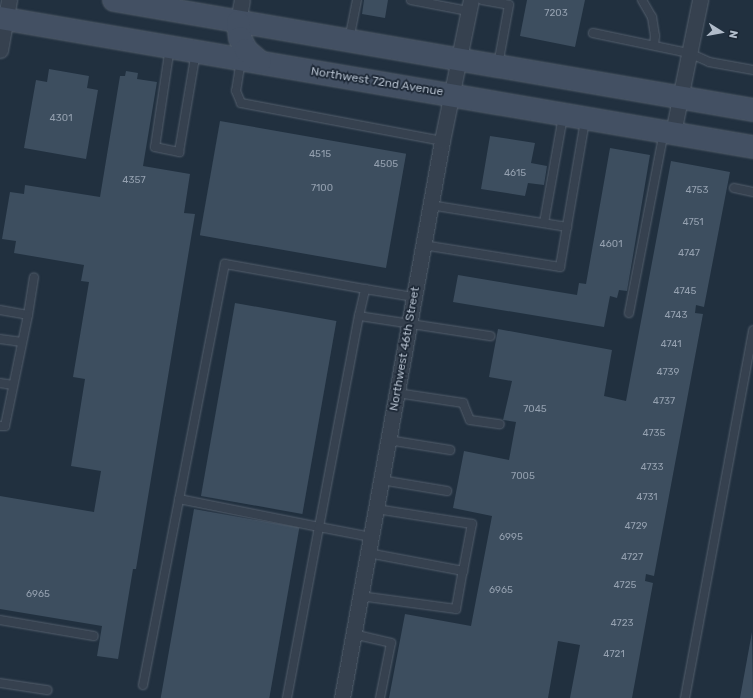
<!DOCTYPE html>
<html>
<head>
<meta charset="utf-8">
<style>
  body { margin:0 }
  #map { position:relative; width:753px; height:698px; overflow:hidden; background:#21303f; font-family:Rubik,sans-serif }
  div>[style] { position:absolute }
  [style*='--x'] { left:calc(var(--x)*1px); top:calc(var(--y)*1px); width:calc(var(--w)*1px); rotate:calc(var(--a)*1deg) }
  .building>* { inset:0; background:#3d4e5f; transform-origin:0 0 }
  .roads { filter:drop-shadow(0 0 1px #545f6d) drop-shadow(0 0 1px #545f6d) }
  .service>* { height:8px; margin:-4px; padding:0 4px; transform-origin:4px; border-radius:4px; background:#36414f }
  .minor>* { height:15px; margin:-7.5px; padding:0 7.5px; transform-origin:7.5px; border-radius:7.5px; background:#36414f }
  .secondary>* { height:22px; margin:-11px; padding:0 11px; transform-origin:11px; border-radius:11px; background:#435063 }
  span { translate:-50% -50%; white-space:nowrap; text-align:center; line-height:1.15; -webkit-text-stroke:3.5px #1b2634; paint-order:stroke }
  .number-label { font-size:10px; color:#94a0af }
  .number-label span { -webkit-text-stroke-width:0 }
  .street-label { font-size:12px; color:#b1bcca }
  .north { position:absolute; left:701px; top:12px; width:40px; height:40px; -webkit-text-stroke:3px #1b2634; paint-order:stroke; rotate:101deg; font-size:11px; font-weight:700; line-height:16px; text-align:center; color:#b1bcca }
  .north::after { content:''; display:block; margin:auto; width:14px; height:18px; background:#b1bcca; clip-path:polygon(50% 0,100% 100%,50% 72%,0 100%) }
</style>
</head>
<body>
<div id="map">
  <div class="building">
    <i style="clip-path:polygon(364px 0,388px 0,385px 18px,362px 14px)"></i>
    <i style="clip-path:polygon(527px 0,585px 0,575px 47px,520px 36px)"></i>
    <i style="clip-path:polygon(49px 69px,89px 76px,87px 88px,98px 90px,86px 159px,24px 148px,36px 80px,47px 82px)"></i>
    <i style="clip-path:polygon(126px 71px,138px 73px,137px 79px,157px 82px,143px 166px,190px 174px,184px 213px,195px 214px,136px 569px,133px 569px,118px 659px,97px 656px,102px 626px,0 609px,0 496px,94px 512px,101px 471px,71px 466px,85px 379px,73px 377px,89px 282px,81px 281px,84px 265px,14px 253px,16px 241px,2px 239px,10px 192px,24px 194px,25px 185px,100px 197px,120px 76px,125px 76px)"></i>
    <i style="left:220px;top:121px;width:189px;height:116px;rotate:10deg"></i>
    <i style="clip-path:polygon(490px 136px,535px 143px,531px 163px,547px 166px,544px 185px,528px 183px,525px 196px,481px 189px)"></i>
    <i style="clip-path:polygon(610px 148px,650px 155px,627px 291px,619px 290px,617px 298px,610px 296px,604px 327px,453px 302px,458px 275px,577px 295px,579px 283px,586px 284px)"></i>
    <i style="clip-path:polygon(671px 161px,730px 172px,704px 307px,696px 305px,695px 313px,703px 314px,654px 576px,646px 574px,645px 581px,653px 583px,632px 698px,570px 698px,580px 645px,558px 641px,548px 698px,389px 698px,405px 614px,471px 626px,492px 516px,453px 508px,464px 451px,509px 460px,516px 422px,503px 420px,512px 381px,489px 377px,498px 329px,612px 350px,604px 396px,626px 401px)"></i>
    <i style="left:235px;top:303px;width:103px;height:196px;rotate:10deg"></i>
    <i style="left:194px;top:509px;width:107px;height:192px;rotate:10deg"></i>
    <i style="clip-path:polygon(752px 632px,753px 698px,740px 698px)"></i>
  </div>
  <div class="roads">
    <div class="service">
      <i style="--x:411;--y:0;--w:58;--a:10.9"></i>
      <i style="--x:482;--y:0;--w:27;--a:10"></i>
      <i style="--x:509;--y:5;--w:61;--a:100.4"></i>
      <i style="--x:642;--y:0;--w:20;--a:60"></i>
      <i style="--x:652;--y:17;--w:19;--a:81"></i>
      <i style="--x:655;--y:36;--w:9;--a:96"></i>
      <i style="--x:593;--y:33;--w:98;--a:11.8"></i>
      <i style="--x:689;--y:53;--w:22;--a:24"></i>
      <i style="--x:709;--y:62;--w:45;--a:10.3"></i>
      <i style="--x:349;--y:40;--w:41;--a:-78.7"></i>
      <i style="--x:170;--y:47;--w:101;--a:98.5"></i>
      <i style="--x:155;--y:147;--w:25;--a:12"></i>
      <i style="--x:179;--y:152;--w:101;--a:-80.4"></i>
      <i style="--x:241;--y:60;--w:31;--a:99"></i>
      <i style="--x:236;--y:91;--w:13;--a:67"></i>
      <i style="--x:241;--y:103;--w:205;--a:10.7"></i>
      <i style="--x:734;--y:188;--w:19;--a:12"></i>
      <i style="--x:430;--y:205;--w:139;--a:9.1"></i>
      <i style="--x:544;--y:223;--w:109;--a:-79.9"></i>
      <i style="--x:423;--y:245;--w:139;--a:9.1"></i>
      <i style="--x:560;--y:267;--w:149;--a:-80.3"></i>
      <i style="--x:0;--y:310;--w:28;--a:10"></i>
      <i style="--x:28;--y:315;--w:38;--a:-81"></i>
      <i style="--x:629;--y:313;--w:184;--a:-79.1"></i>
      <i style="--x:359;--y:316;--w:28;--a:-77"></i>
      <i style="--x:365;--y:289;--w:50;--a:9.3"></i>
      <i style="--x:0;--y:339;--w:22;--a:8"></i>
      <i style="--x:0;--y:383;--w:13;--a:9"></i>
      <i style="--x:397;--y:393;--w:67;--a:8.6"></i>
      <i style="--x:463;--y:403;--w:18;--a:68"></i>
      <i style="--x:470;--y:420;--w:30;--a:8"></i>
      <i style="--x:0;--y:426;--w:5;--a:0"></i>
      <i style="--x:5;--y:426;--w:113;--a:-78.3"></i>
      <i style="--x:388;--y:440;--w:63;--a:9.2"></i>
      <i style="--x:381;--y:480;--w:67;--a:9.5"></i>
      <i style="--x:179;--y:499;--w:143;--a:11.3"></i>
      <i style="--x:319;--y:527;--w:215;--a:-79.3"></i>
      <i style="--x:359;--y:316;--w:133;--a:8.7"></i>
      <i style="--x:368;--y:553;--w:97;--a:10.7"></i>
      <i style="--x:463;--y:571;--w:48;--a:-79.2"></i>
      <i style="--x:472;--y:524;--w:97;--a:-171.1"></i>
      <i style="--x:360;--y:596;--w:97;--a:7.7"></i>
      <i style="--x:456;--y:609;--w:39;--a:-80"></i>
      <i style="--x:0;--y:620;--w:95;--a:9.7"></i>
      <i style="--x:353;--y:634;--w:39;--a:13"></i>
      <i style="--x:391;--y:643;--w:56;--a:101.3"></i>
      <i style="--x:0;--y:683;--w:48;--a:8.5"></i>
      <i style="--x:143;--y:685;--w:429;--a:-79"></i>
      <i style="--x:225;--y:264;--w:142;--a:10.1"></i>
      <i style="--x:287;--y:698;--w:174;--a:-79.4"></i>
      <i style="--x:319;--y:527;--w:53;--a:10.9"></i>
      <i style="--x:685;--y:698;--w:374;--a:-79.5"></i>
    </div>
    <div class="minor">
      <i style="--x:238;--y:22;--w:22;--a:-80"></i>
      <i style="--x:0;--y:50;--w:51;--a:-79.8"></i>
      <i style="--x:673;--y:133;--w:136;--a:-78.5"></i>
      <i style="--x:342;--y:698;--w:566;--a:-79.82"></i>
      <i style="--x:442;--y:141;--w:144;--a:-78.4"></i>
    </div>
    <div class="secondary">
      <i style="--x:114;--y:0;--w:648;--a:9.77"></i>
      <i style="--x:0;--y:18;--w:764;--a:9.72"></i>
      <i style="--x:238;--y:22;--w:16;--a:83"></i>
      <i style="--x:240;--y:38;--w:13;--a:63"></i>
      <i style="--x:246;--y:50;--w:18;--a:41"></i>
    </div>
  </div>
  <div class="number-label">
    <span style="left:556px;top:14px">7203</span>
    <span style="left:61px;top:119px">4301</span>
    <span style="left:320px;top:155px">4515</span>
    <span style="left:386px;top:165px">4505</span>
    <span style="left:515px;top:174px">4615</span>
    <span style="left:134px;top:181px">4357</span>
    <span style="left:322px;top:189px">7100</span>
    <span style="left:697px;top:191px">4753</span>
    <span style="left:693px;top:223px">4751</span>
    <span style="left:611px;top:245px">4601</span>
    <span style="left:689px;top:254px">4747</span>
    <span style="left:685px;top:292px">4745</span>
    <span style="left:676px;top:316px">4743</span>
    <span style="left:671px;top:345px">4741</span>
    <span style="left:668px;top:373px">4739</span>
    <span style="left:664px;top:402px">4737</span>
    <span style="left:535px;top:410px">7045</span>
    <span style="left:654px;top:434px">4735</span>
    <span style="left:652px;top:468px">4733</span>
    <span style="left:523px;top:477px">7005</span>
    <span style="left:647px;top:498px">4731</span>
    <span style="left:636px;top:527px">4729</span>
    <span style="left:511px;top:538px">6995</span>
    <span style="left:632px;top:558px">4727</span>
    <span style="left:625px;top:586px">4725</span>
    <span style="left:501px;top:591px">6965</span>
    <span style="left:38px;top:595px">6965</span>
    <span style="left:622px;top:624px">4723</span>
    <span style="left:614px;top:655px">4721</span>
  </div>
  <div class="street-label">
    <span style="left:377px;top:82px;rotate:9deg">Northwest 72nd Avenue</span>
    <span style="left:405px;top:349px;rotate:-80deg">Northwest 46th Street</span>
  </div>
  <div class="north">N</div>
</div>
</body>
</html>
